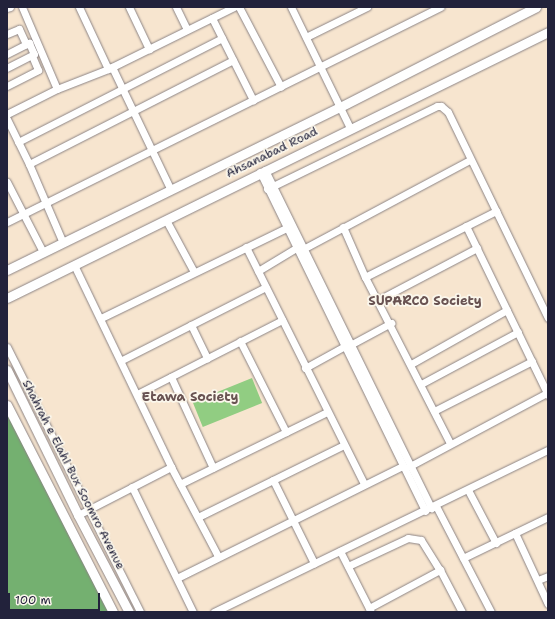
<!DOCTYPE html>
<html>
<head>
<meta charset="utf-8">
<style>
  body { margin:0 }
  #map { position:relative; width:555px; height:619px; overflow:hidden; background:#f7e5cf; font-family:"Shantell Sans",sans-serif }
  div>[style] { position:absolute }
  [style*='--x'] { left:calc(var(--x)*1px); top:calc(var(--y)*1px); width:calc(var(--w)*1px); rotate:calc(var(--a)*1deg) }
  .green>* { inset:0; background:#91cd82; transform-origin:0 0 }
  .forest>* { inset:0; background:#74b070 }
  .roads { filter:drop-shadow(0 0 1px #8c8485) drop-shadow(0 0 1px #8c8485) }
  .minor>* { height:7px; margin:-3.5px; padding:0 3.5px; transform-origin:3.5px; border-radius:3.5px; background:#fff }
  .major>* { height:9px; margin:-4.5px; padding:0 4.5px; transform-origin:4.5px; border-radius:4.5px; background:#fff }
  span { translate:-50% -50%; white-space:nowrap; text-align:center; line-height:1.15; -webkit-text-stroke:3.5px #fbf7ec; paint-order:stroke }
  .street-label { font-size:12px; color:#22223b }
  .neighbourhood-label { font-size:13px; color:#695352; font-weight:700 }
  .frame { position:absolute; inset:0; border:8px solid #22223b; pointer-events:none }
  .scale { position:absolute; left:8px; top:593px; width:92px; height:18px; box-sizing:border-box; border:2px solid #22223b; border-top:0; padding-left:5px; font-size:12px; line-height:14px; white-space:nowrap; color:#22223b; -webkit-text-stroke:3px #fbf7ec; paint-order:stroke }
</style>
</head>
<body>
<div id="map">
  <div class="green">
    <i style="left:252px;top:378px;width:27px;height:64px;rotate:68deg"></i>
  </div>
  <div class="forest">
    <i style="clip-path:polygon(7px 407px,111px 612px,7px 612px)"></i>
  </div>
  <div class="roads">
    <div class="minor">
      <i style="--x:22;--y:7;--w:89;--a:66.9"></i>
      <i style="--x:79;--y:7;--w:68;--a:64.9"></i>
      <i style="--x:129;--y:7;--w:47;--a:64.5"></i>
      <i style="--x:176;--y:7;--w:25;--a:64"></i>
      <i style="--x:239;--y:7;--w:90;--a:62.3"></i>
      <i style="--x:291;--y:7;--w:135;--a:64"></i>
      <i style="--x:7;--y:8;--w:3;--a:-18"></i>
      <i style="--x:212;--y:18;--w:92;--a:63.4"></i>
      <i style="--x:7;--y:34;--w:13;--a:-23"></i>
      <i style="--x:19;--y:29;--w:17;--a:65"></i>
      <i style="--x:306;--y:37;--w:68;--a:-26.2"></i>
      <i style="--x:7;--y:54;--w:25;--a:-27"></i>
      <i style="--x:29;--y:43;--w:12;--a:66"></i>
      <i style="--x:34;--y:54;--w:30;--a:153"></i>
      <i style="--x:112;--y:67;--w:136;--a:64.4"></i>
      <i style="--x:7;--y:86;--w:35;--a:-27"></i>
      <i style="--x:38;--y:70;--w:15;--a:-113"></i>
      <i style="--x:7;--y:114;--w:56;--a:-26.6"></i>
      <i style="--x:57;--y:89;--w:55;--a:-21.4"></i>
      <i style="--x:108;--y:69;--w:140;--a:-26.2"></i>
      <i style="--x:7;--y:119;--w:50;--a:63.9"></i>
      <i style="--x:29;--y:164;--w:86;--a:66.7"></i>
      <i style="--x:18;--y:142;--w:229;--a:-27"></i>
      <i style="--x:29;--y:164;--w:229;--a:-27"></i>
      <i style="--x:265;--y:170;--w:377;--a:63.8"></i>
      <i style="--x:260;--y:172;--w:377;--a:64"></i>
      <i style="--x:7;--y:182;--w:79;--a:62.8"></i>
      <i style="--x:267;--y:189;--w:189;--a:-26"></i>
      <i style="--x:437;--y:106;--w:4;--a:0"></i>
      <i style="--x:441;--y:106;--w:9;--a:41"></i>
      <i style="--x:448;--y:112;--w:229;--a:64.1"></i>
      <i style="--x:166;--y:220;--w:59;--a:61.7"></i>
      <i style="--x:7;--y:222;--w:484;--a:-26.4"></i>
      <i style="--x:466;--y:226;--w:188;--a:64.1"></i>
      <i style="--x:343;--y:227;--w:55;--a:66.3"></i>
      <i style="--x:365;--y:277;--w:186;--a:62.9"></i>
      <i style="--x:246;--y:247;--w:265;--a:63.5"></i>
      <i style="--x:303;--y:249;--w:189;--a:-28.1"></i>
      <i style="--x:74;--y:265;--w:224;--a:64.3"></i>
      <i style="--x:171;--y:467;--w:101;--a:62.2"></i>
      <i style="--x:258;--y:271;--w:44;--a:-31.2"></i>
      <i style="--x:365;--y:277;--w:147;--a:-26.7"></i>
      <i style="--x:378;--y:300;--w:112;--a:-27.7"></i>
      <i style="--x:101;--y:318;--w:206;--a:-25.9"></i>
      <i style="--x:191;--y:325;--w:37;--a:64"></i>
      <i style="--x:240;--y:341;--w:102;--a:63.2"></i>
      <i style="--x:350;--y:345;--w:47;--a:-28.2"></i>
      <i style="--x:7;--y:347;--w:297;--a:63.3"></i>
      <i style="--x:122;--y:360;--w:161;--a:-26.9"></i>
      <i style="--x:411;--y:364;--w:110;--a:-29.4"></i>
      <i style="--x:305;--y:368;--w:43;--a:-28.9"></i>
      <i style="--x:171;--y:377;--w:100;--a:65.2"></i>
      <i style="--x:421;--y:384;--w:110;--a:-28.2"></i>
      <i style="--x:137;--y:394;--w:163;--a:-27"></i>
      <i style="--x:434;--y:411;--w:110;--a:-27"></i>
      <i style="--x:410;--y:466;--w:155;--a:-28.1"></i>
      <i style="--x:273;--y:480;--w:93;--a:63.7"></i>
      <i style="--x:180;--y:484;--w:164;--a:-26.1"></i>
      <i style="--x:132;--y:487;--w:139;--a:64"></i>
      <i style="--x:468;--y:490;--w:60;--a:62.2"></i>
      <i style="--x:436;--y:506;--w:119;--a:62.6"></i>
      <i style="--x:78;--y:515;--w:105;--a:-27.3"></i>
      <i style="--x:198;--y:517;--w:163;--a:-26.3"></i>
      <i style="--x:515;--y:533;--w:78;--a:65.1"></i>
      <i style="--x:340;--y:551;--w:68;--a:63.1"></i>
      <i style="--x:463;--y:558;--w:94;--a:-25.8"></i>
      <i style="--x:348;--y:566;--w:66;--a:-25"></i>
      <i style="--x:408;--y:538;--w:13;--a:9"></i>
      <i style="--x:421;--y:540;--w:36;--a:58"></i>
      <i style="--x:177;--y:578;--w:252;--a:-26.4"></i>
      <i style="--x:538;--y:580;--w:11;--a:-22"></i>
      <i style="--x:369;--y:608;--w:81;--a:-28.2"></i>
      <i style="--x:440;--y:570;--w:47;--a:62.4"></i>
      <i style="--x:214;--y:612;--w:371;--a:-25.9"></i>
    </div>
    <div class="major">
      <i style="--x:7;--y:270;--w:371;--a:-26.1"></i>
      <i style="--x:340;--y:107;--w:220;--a:-27"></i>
      <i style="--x:7;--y:298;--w:603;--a:-26.18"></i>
      <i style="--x:7;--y:370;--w:161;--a:63.9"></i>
      <i style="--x:78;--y:515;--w:110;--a:62.3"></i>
      <i style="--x:7;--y:405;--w:233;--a:62.9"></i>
    </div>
  </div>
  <div class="street-label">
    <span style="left:272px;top:153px;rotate:-26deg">Ahsanabad Road</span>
    <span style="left:73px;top:475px;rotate:63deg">Shahrah e Elahi Bux Soomro Avenue</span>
  </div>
  <div class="neighbourhood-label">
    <span style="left:425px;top:301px">SUPARCO Society</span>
    <span style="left:190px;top:397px">Etawa Society</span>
  </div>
  <div class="frame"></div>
  <div class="scale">100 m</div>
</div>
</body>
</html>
